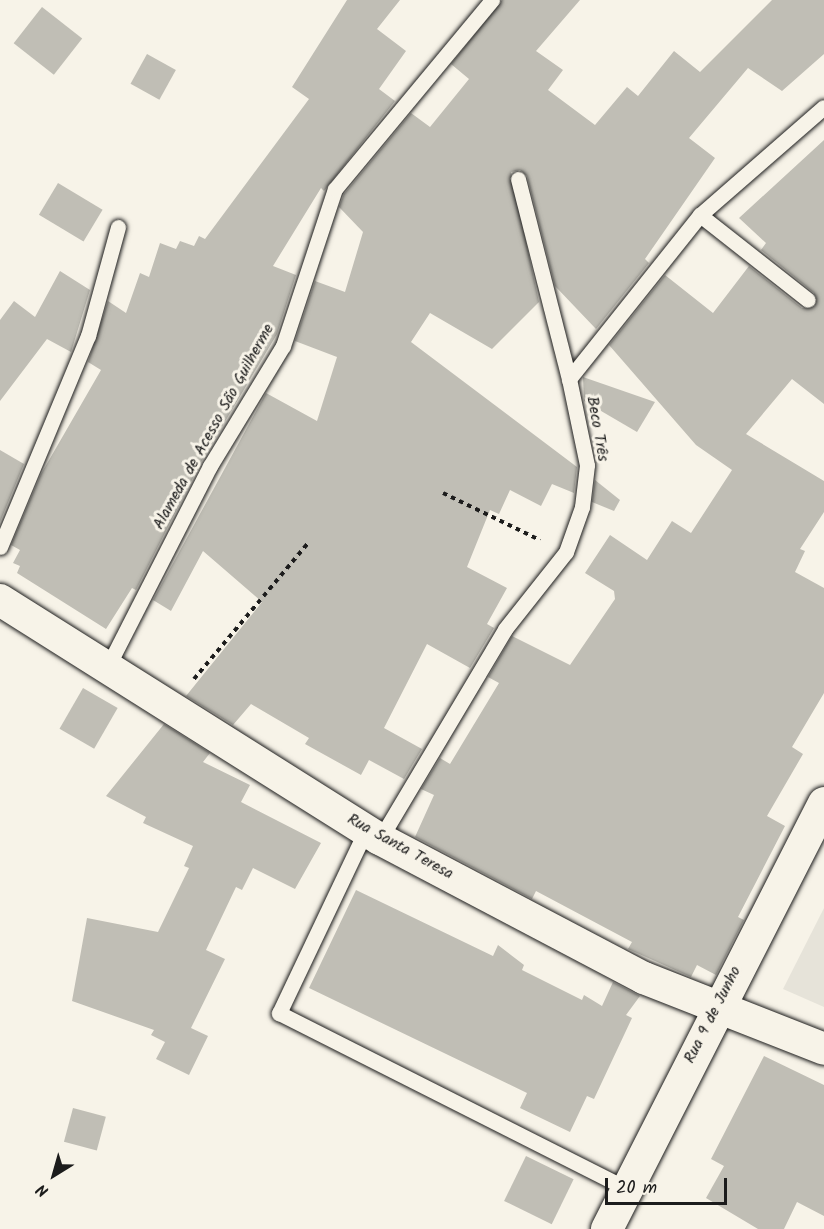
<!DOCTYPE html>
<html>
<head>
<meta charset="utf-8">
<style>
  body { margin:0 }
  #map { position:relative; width:824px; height:1229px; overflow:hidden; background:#f7f3e8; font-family:Kalam,sans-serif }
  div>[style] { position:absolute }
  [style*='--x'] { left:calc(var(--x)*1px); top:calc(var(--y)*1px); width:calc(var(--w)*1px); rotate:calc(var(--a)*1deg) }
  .built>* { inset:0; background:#e6e3d9 }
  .building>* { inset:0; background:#c0beb5; transform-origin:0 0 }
  .path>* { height:4px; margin-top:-2px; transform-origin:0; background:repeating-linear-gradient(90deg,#1c1c1c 0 4.5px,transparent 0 9px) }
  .roads { filter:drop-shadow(0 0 2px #1c1c1c) drop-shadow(0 0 2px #1c1c1c) }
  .service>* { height:15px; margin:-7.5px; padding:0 7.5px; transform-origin:7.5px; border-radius:7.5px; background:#f7f3e8 }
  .minor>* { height:32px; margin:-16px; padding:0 16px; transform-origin:16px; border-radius:16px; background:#f7f3e8 }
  span { translate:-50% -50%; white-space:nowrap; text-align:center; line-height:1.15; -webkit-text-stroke:6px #f7f3e8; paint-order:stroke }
  .street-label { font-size:16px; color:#1c1c1c }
  .north { position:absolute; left:24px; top:1145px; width:60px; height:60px; -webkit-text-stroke:4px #f7f3e8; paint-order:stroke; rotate:217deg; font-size:16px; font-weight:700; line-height:24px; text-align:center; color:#1c1c1c }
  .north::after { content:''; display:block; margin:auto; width:21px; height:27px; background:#1c1c1c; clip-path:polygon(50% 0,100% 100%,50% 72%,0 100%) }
  .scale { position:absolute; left:605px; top:1178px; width:122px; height:27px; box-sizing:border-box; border:3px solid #1c1c1c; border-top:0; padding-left:8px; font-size:18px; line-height:21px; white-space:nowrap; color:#1c1c1c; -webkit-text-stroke:4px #f7f3e8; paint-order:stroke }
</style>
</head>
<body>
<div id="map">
  <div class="built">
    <i style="clip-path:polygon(824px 908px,824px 1007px,783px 989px)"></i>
  </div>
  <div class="building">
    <i style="clip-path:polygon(347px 0,400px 0,377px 29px,406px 51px,379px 89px,395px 101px,324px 191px,321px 188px,273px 266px,296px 275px,277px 334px,201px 462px,136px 590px,132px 588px,106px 629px,17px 573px,20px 566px,13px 563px,20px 550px,11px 545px,41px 474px,101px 370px,88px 362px,108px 301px,126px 313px,140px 273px,149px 277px,160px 243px,176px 249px,180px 241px,194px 246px,199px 236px,205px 239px,309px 99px,292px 87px)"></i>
    <i style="clip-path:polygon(502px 0,580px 0,536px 51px,563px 70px,548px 90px,595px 125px,627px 87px,638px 96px,674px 51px,700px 72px,772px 0,824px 0,824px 54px,782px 91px,748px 68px,689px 138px,715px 158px,645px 259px,649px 263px,596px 329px,555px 286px,527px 176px,520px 170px,511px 172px,539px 302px,492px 349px,430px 313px,411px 342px,577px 467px,574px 493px,552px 484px,541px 506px,510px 490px,499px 514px,490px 510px,467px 567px,507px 588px,487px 624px,494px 628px,470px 668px,427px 644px,384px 728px,422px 749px,404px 779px,369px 760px,361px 775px,305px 744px,309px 738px,251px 704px,233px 725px,186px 696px,262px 602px,203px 551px,171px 611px,153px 600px,266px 393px,317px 421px,337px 357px,295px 341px,315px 281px,345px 292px,363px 232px,339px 207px,344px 194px,411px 113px,430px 127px,469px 79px,451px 64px)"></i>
    <i style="left:42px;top:7px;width:51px;height:46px;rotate:38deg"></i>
    <i style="left:147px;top:54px;width:33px;height:34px;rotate:29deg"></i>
    <i style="clip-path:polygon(824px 140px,824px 404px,792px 379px,746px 434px,824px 481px,824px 512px,800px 549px,805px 551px,795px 572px,824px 588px,824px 693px,792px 747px,803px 754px,767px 816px,785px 826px,738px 917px,744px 920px,716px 975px,697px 965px,691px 977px,628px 949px,632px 942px,536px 891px,532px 899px,415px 837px,434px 795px,421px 789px,440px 758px,450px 764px,499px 683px,488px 677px,512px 636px,570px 665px,615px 599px,614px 591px,585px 573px,610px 535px,647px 560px,672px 521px,691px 533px,732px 470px,696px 445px,609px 345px,665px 275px,713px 313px,749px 266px,802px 308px,815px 306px,814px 293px,761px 250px,766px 243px,739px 218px)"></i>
    <i style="left:58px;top:183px;width:52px;height:37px;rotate:31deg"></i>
    <i style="clip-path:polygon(60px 271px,90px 290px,71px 352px,47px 339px,0 401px,0 320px,14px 301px,35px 317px)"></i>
    <i style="clip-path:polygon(583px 377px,655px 402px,637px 432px,584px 401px)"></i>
    <i style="clip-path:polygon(0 450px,24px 464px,0 522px)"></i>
    <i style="clip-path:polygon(595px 480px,620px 500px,614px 511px,592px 502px)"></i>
    <i style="left:83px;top:688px;width:40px;height:47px;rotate:30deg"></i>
    <i style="clip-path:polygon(164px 724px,210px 753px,203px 762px,250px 785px,241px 802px,321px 843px,295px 889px,253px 868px,242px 890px,236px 887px,206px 950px,225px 959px,191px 1028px,208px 1036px,189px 1075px,156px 1059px,165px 1042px,151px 1035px,154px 1030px,72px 1001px,87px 918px,158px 932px,189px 868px,184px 866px,193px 846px,143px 823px,146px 817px,106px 796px)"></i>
    <i style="clip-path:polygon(356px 890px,493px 956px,498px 945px,524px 965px,522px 970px,582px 1000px,584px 995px,602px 1006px,613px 982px,640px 996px,626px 1015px,632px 1018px,594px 1099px,587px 1096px,570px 1132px,520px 1108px,527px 1093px,309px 988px)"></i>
    <i style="clip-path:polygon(764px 1056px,824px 1085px,824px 1216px,797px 1202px,784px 1229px,758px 1229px,706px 1198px,724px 1166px,711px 1159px)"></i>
    <i style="left:73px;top:1108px;width:34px;height:35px;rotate:15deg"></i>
    <i style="left:526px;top:1156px;width:53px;height:50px;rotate:26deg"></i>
  </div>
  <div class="path">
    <i style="--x:443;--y:493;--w:108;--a:25.9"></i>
    <i style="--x:194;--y:679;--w:179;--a:-50"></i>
  </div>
  <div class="roads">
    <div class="service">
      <i style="--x:518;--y:179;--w:206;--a:75.7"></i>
      <i style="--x:700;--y:215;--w:137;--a:38.2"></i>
      <i style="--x:0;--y:547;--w:229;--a:-67.4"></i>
      <i style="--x:88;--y:336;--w:113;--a:-74.6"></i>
      <i style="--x:107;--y:668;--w:227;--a:-63"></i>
      <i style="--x:210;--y:466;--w:140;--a:-58.7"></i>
      <i style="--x:283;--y:346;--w:165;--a:-71.7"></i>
      <i style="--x:335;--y:189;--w:246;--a:-50.3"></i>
      <i style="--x:366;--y:830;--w:203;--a:115.4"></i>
      <i style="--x:279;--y:1013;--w:391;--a:26.8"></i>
      <i style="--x:380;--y:839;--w:244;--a:-59.2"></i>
      <i style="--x:505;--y:629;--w:98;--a:-51.6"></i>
      <i style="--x:566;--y:552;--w:48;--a:-70.4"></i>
      <i style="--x:582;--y:507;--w:42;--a:-83.2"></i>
      <i style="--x:587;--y:465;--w:88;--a:-101.8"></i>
      <i style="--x:569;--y:379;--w:210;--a:-51.4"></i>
      <i style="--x:700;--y:215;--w:164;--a:-41.1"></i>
    </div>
    <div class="minor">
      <i style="--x:0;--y:600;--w:449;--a:32.2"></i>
      <i style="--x:380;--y:839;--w:298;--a:27.8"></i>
      <i style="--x:644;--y:978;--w:193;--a:21.5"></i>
      <i style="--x:607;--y:1229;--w:478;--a:-63"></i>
    </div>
  </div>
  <div class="street-label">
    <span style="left:214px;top:427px;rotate:-61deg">Alameda de Acesso São Guilherme</span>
    <span style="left:597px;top:429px;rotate:80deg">Beco Três</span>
    <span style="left:400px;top:847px;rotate:29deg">Rua Santa Teresa</span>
    <span style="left:713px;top:1015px;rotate:-63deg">Rua 9 de Junho</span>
  </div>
  <div class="north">N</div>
  <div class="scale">20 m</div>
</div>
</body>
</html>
